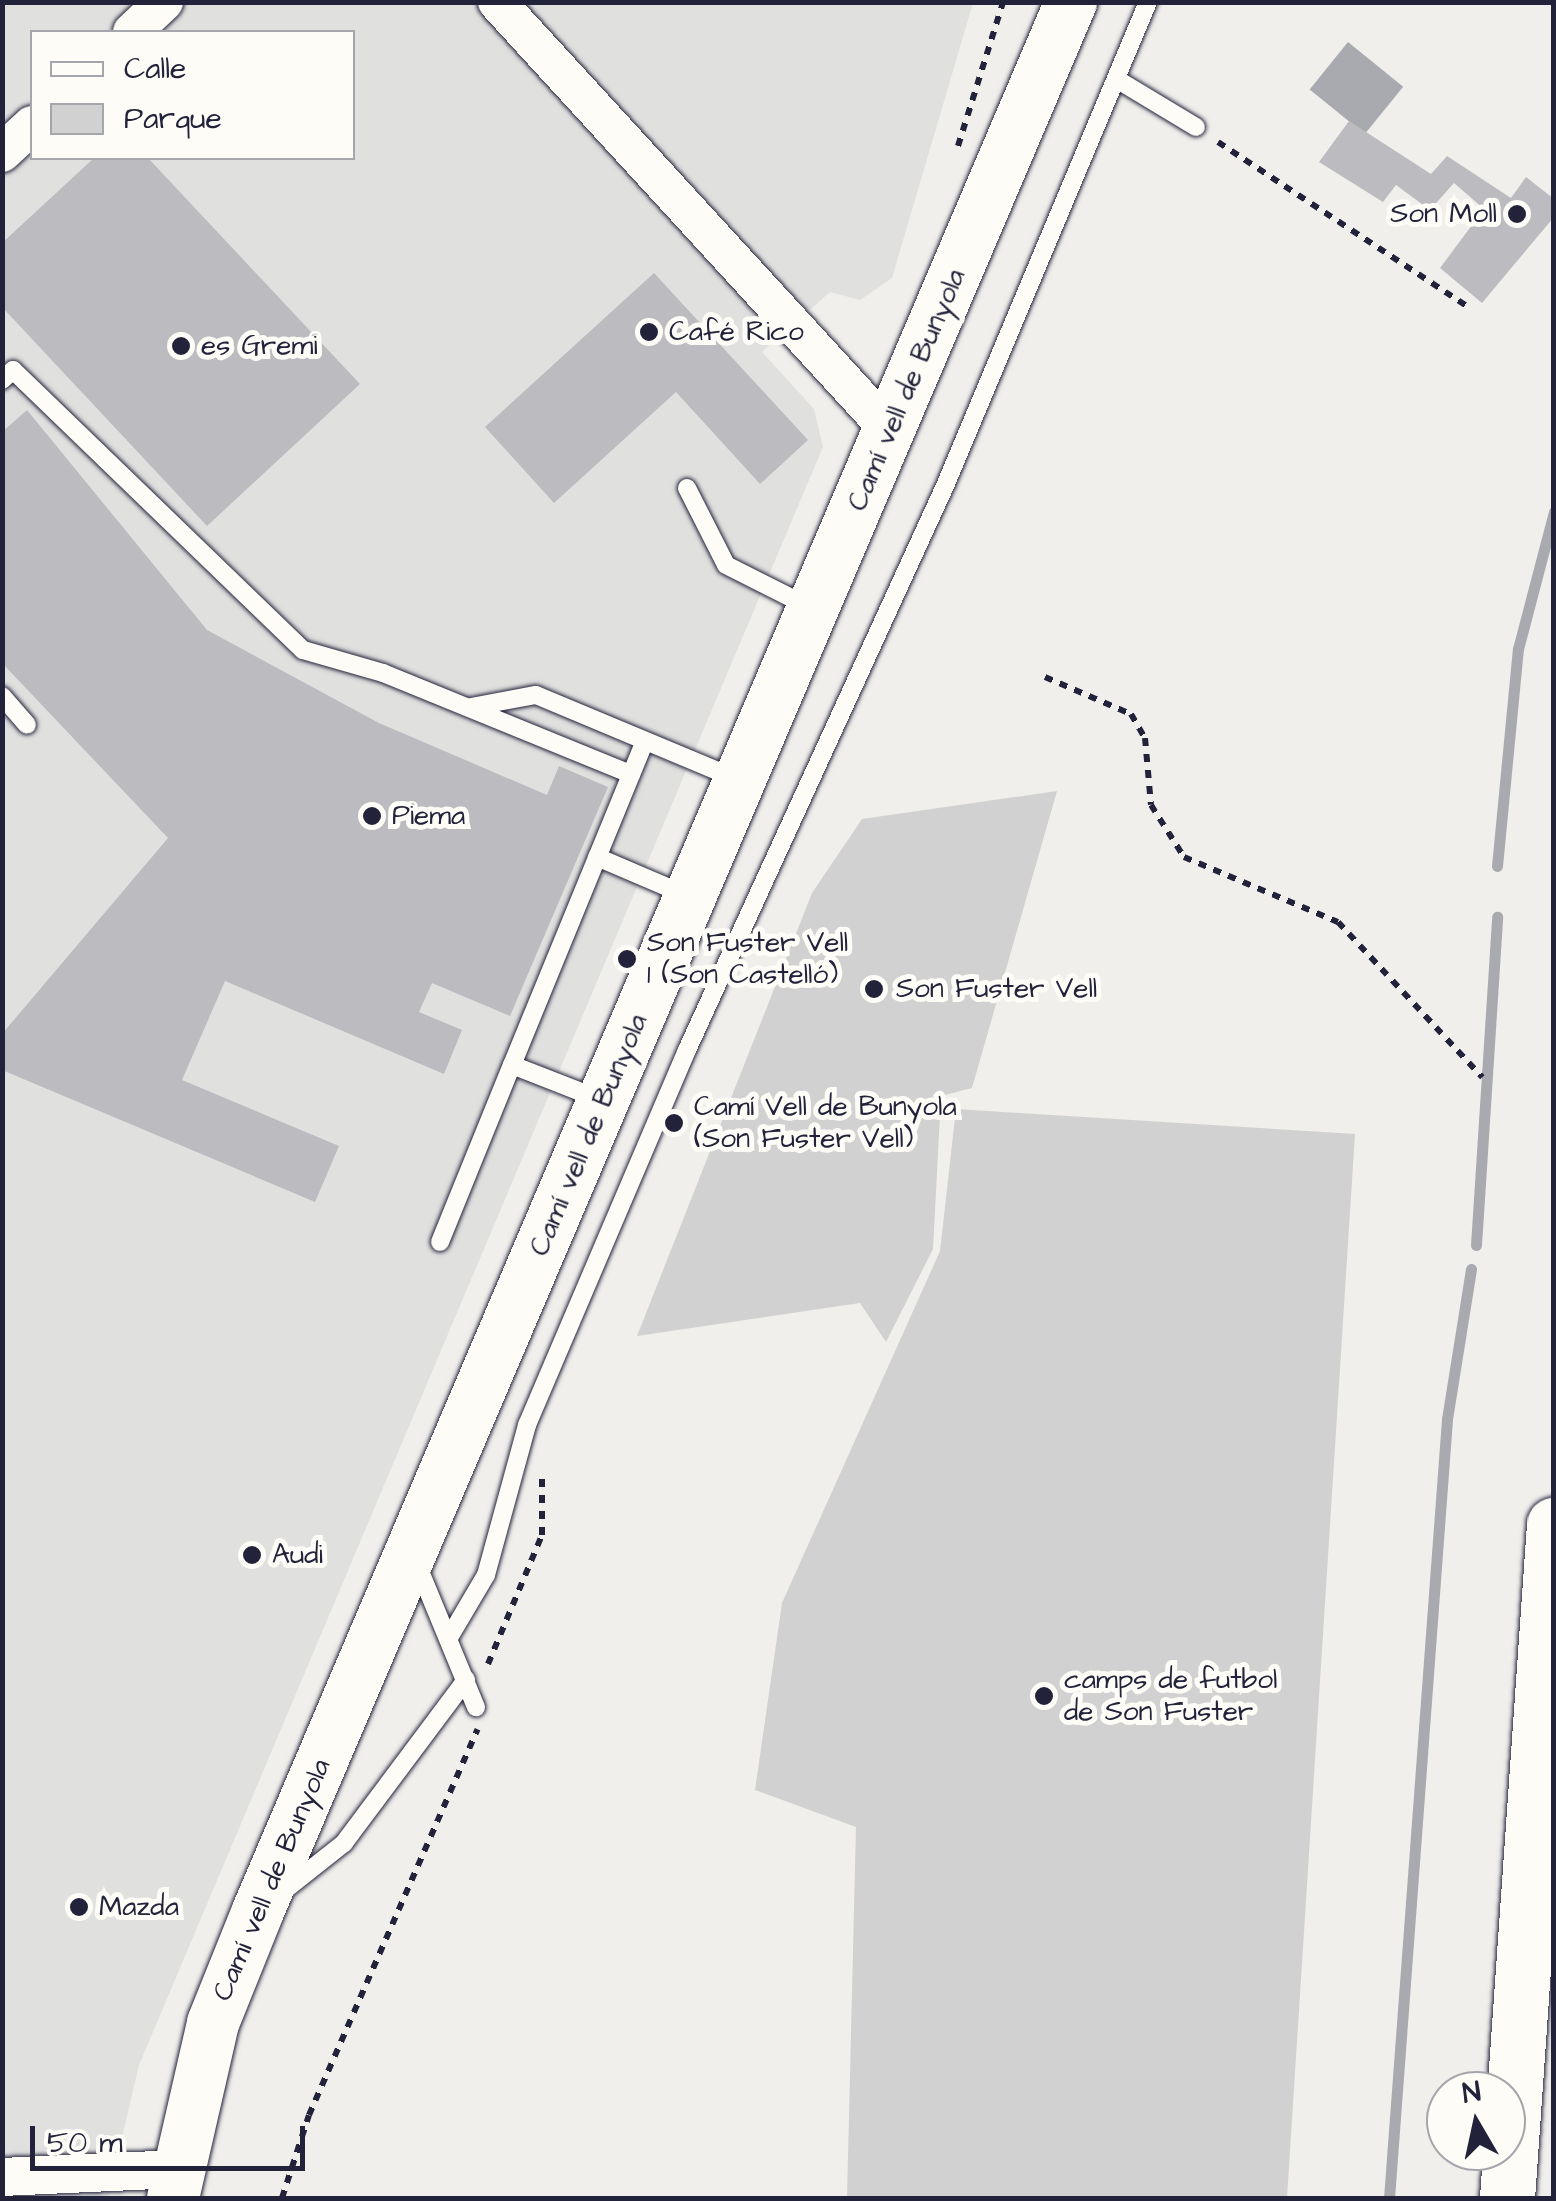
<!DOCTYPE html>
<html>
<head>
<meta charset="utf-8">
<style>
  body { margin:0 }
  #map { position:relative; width:1556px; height:2201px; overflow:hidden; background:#f0efec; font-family:"Architects Daughter",sans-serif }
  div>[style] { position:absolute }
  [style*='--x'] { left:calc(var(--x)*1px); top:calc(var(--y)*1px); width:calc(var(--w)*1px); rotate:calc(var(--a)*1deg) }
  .built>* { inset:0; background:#e0e0df }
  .green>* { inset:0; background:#d2d1d1 }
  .water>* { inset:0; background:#a9a9b0; transform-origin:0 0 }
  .stream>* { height:11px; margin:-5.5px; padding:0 5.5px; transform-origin:5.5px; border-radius:5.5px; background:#a9a9b0 }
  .building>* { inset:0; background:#bcbcc0 }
  .path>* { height:6px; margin-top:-3px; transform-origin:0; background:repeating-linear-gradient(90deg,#22223b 0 8px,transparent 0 16px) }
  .roads { filter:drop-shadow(0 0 2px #22223b) drop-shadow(0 0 2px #22223b) }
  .service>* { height:18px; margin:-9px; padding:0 9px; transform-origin:9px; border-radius:9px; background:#fdfcf7 }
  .minor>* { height:38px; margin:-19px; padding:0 19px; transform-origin:19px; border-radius:19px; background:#fdfcf7 }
  .secondary>* { height:52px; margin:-26px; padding:0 26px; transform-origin:26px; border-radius:26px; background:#fdfcf7 }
  .motorway>* { height:55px; margin:-27.5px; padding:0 27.5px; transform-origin:27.5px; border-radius:27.5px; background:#fdfcf7 }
  .dots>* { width:28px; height:28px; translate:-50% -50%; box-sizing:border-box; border:5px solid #fdfcf7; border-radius:50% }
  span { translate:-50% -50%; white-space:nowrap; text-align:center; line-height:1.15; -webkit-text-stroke:10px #fdfcf7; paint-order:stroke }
  .poi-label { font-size:28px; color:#22223b }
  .right { translate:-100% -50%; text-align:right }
  .left { translate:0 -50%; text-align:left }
  .street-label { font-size:28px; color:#22223b }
  .frame { position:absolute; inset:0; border:5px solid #22223b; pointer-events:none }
  .legend { position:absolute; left:30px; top:30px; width:325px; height:130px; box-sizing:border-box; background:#fdfcf7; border:2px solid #a5a5ac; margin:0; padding:12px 18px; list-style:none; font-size:30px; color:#22223b }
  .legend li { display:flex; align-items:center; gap:20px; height:50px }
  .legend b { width:50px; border:2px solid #a5a5ac }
  .north { position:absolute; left:1426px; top:2071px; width:100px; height:100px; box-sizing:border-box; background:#fdfcf7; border:2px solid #a5a5ac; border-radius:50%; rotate:351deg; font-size:28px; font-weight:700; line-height:40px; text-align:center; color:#22223b }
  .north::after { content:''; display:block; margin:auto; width:35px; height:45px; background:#22223b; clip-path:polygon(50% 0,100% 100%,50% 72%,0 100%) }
  .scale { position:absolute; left:30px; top:2126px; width:275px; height:45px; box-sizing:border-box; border:5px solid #22223b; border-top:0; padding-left:12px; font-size:30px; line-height:35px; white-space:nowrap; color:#22223b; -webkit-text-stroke:8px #fdfcf7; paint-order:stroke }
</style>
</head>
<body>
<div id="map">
  <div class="built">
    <i style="clip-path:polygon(evenodd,3px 3px,973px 3px,892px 278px,860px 300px,830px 292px,762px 352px,814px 409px,823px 447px,139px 2065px,108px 2198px,3px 2198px,3px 3px,32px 32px,352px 32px,352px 158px,32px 158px,32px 32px)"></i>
  </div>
  <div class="green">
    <i style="clip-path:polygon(1057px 791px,972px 1088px,941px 1096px,933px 1249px,886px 1342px,860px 1303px,637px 1336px,812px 893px,862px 819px)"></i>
    <i style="clip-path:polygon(956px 1109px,1355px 1134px,1287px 2198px,847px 2198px,856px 1827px,755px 1790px,782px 1603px,940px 1251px)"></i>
  </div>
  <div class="water">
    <i style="left:1348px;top:42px;width:71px;height:61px;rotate:39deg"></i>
  </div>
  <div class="stream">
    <i style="--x:1497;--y:866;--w:218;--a:-84.5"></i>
    <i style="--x:1518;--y:649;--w:142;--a:-75.3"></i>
    <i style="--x:1476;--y:1245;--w:329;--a:-86.3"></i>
    <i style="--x:1389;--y:2198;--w:781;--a:-85.74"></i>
    <i style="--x:1447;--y:1419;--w:152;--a:-80.9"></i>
  </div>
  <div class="building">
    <i style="clip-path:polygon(1349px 121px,1431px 174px,1447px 156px,1511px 198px,1526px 177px,1554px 199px,1554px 217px,1482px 303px,1440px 268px,1484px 209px,1454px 183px,1430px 210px,1396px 185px,1383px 202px,1319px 162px)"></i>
    <i style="clip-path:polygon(94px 158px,148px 158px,360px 384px,207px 526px,2px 307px,2px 243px)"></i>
    <i style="clip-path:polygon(654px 273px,808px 440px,760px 484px,676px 392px,554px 503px,485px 427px)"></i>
    <i style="clip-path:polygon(27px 410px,207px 630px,379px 723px,547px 795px,559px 766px,608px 787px,510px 1016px,432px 983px,419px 1012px,462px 1030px,444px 1074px,225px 981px,182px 1080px,339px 1146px,315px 1202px,2px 1070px,2px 1034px,168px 838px,2px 663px,2px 432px)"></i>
  </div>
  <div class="path">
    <i style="--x:1218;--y:142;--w:302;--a:33.4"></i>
    <i style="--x:958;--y:146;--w:151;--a:-72.6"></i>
    <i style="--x:1045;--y:677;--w:94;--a:23.3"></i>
    <i style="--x:1131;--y:714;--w:28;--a:60"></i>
    <i style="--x:1145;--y:738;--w:67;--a:84.9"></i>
    <i style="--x:1151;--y:805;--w:62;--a:57.6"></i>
    <i style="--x:1184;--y:857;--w:167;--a:22.9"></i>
    <i style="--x:1338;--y:922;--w:212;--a:47.1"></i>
    <i style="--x:488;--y:1664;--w:140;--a:-67.3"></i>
    <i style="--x:542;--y:1535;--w:62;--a:-90"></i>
    <i style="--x:282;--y:2198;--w:87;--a:-72"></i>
    <i style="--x:309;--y:2115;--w:421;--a:-66.4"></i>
  </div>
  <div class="roads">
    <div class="service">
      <i style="--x:1118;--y:80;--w:91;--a:31.1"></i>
      <i style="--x:2;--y:380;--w:15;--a:-42"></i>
      <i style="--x:13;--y:370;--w:403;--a:44"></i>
      <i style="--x:303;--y:650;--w:83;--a:16"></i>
      <i style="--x:383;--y:673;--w:268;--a:22.2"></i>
      <i style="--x:687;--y:488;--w:86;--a:63.1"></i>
      <i style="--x:726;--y:565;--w:95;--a:26.8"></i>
      <i style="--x:2;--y:696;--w:38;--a:49"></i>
      <i style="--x:471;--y:707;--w:66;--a:-10.5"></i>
      <i style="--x:536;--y:695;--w:218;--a:22.7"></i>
      <i style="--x:597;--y:857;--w:99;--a:23.2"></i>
      <i style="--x:599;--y:1099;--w:93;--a:-158.7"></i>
      <i style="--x:512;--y:1065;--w:350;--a:-67.7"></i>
      <i style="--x:440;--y:1242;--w:191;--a:-67.9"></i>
      <i style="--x:417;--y:1564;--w:155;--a:67.6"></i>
      <i style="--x:450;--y:1636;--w:71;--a:-59.5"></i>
      <i style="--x:486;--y:1575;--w:156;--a:-74.7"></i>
      <i style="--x:527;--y:1425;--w:408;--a:-66.9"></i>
      <i style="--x:687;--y:1050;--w:620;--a:-65.42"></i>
      <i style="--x:945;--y:486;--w:525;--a:-67.25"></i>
      <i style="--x:282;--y:1892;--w:79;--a:-38.3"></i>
      <i style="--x:344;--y:1843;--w:204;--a:-53.2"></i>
    </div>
    <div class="minor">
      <i style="--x:497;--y:2;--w:583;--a:47.5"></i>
      <i style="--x:132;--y:32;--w:44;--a:-43.2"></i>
      <i style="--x:2;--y:153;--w:41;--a:-43"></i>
      <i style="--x:2;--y:2177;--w:175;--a:-2.6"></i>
    </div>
    <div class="secondary">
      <i style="--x:173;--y:2198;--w:180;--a:-77.1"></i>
      <i style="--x:213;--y:2023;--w:121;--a:-68.1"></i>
      <i style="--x:258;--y:1911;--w:2075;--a:-66.93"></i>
    </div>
    <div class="motorway">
      <i style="--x:1507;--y:2198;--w:675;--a:-86.01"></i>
    </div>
  </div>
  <div class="dots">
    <i style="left:1517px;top:214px;background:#22223b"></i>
    <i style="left:649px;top:332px;background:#22223b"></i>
    <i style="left:181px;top:346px;background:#22223b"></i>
    <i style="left:372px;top:816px;background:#22223b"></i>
    <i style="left:627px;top:959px;background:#22223b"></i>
    <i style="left:874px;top:989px;background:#22223b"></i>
    <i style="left:674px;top:1123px;background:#22223b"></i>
    <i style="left:252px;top:1555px;background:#22223b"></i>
    <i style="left:1044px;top:1696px;background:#22223b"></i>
    <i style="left:79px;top:1907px;background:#22223b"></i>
  </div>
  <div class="poi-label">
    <span class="right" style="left:1497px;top:214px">Son Moll</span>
    <span class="left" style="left:669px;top:332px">Café Rico</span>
    <span class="left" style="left:201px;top:346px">es Gremi</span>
    <span class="left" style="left:392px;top:816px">Piema</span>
    <span class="left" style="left:647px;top:959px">Son Fuster Vell<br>1 (Son Castelló)</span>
    <span class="left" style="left:896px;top:989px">Son Fuster Vell</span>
    <span class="left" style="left:694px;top:1123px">Camí Vell de Bunyola<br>(Son Fuster Vell)</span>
    <span class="left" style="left:272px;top:1555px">Audi</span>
    <span class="left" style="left:1064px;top:1696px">camps de futbol<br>de Son Fuster</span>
    <span class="left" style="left:99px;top:1907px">Mazda</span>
  </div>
  <div class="street-label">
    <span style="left:907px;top:390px;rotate:-67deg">Camí vell de Bunyola</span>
    <span style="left:589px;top:1135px;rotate:-67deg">Camí vell de Bunyola</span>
    <span style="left:272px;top:1880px;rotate:-67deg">Camí vell de Bunyola</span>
  </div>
  <div class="frame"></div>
  <ul class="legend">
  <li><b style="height:12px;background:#fdfcf7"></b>Calle</li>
  <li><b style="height:28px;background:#d2d1d1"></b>Parque</li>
  </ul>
  <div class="north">N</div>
  <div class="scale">50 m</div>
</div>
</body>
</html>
